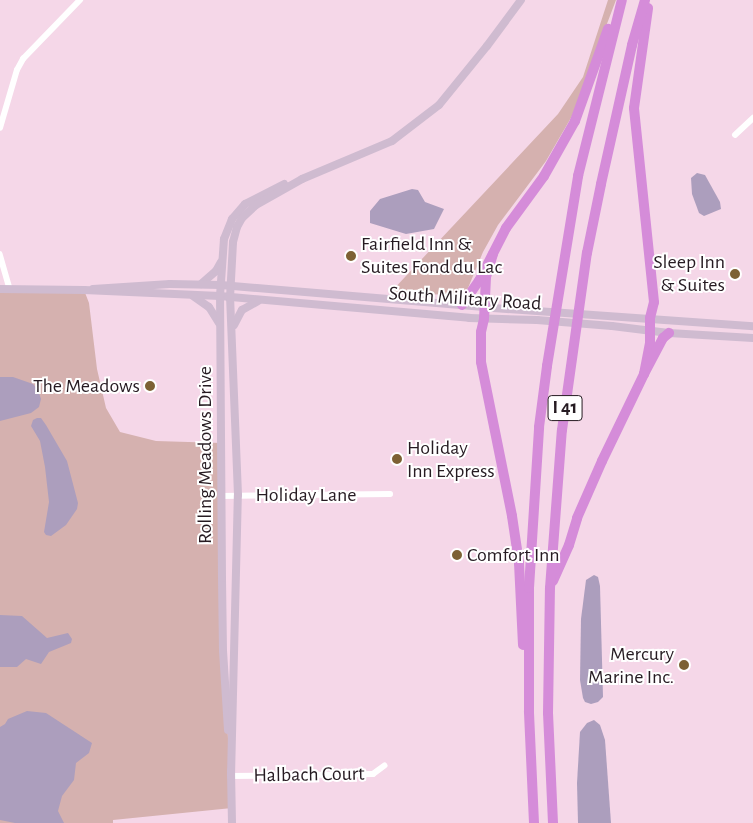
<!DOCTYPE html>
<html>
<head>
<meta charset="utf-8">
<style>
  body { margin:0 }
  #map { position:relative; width:753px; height:823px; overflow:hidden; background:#f5d7e8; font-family:"Alegreya Sans",sans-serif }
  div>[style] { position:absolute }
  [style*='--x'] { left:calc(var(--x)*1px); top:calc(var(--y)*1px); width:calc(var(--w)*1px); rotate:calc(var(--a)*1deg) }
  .green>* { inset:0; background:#d5b1af }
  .water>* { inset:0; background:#ac9ebd }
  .street>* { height:5.5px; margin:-2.75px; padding:0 2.75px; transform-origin:2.75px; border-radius:2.75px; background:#fff }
  .secondary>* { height:8px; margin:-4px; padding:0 4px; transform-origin:4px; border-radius:4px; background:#cfbbd0 }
  .highway>* { height:10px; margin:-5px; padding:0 5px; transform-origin:5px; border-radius:5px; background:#d58cd9 }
  .dots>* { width:14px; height:14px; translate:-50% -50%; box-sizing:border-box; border:2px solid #fff; border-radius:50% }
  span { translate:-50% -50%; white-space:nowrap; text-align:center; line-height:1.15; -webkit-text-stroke:4px #fff; paint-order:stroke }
  .shield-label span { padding:1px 4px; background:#fff; border:1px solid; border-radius:4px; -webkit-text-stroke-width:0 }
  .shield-label { font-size:19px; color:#261b22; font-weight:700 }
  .poi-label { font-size:20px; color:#261b22 }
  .left { translate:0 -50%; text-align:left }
  .right { translate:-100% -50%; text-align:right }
  .street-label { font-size:20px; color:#261b22 }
</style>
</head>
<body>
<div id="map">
  <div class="green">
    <i style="clip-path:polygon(608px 0,616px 0,572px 116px,546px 161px,498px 225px,483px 252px,468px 288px,463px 294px,455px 295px,390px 293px,558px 114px,583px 77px)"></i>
    <i style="clip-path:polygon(0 289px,84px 290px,89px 303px,97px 369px,106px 408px,120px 432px,156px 441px,221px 443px,223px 651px,232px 808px,113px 820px,113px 823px,0 823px)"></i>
  </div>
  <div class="water">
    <i style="clip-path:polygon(697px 173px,705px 175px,720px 202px,721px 209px,704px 216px,699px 213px,692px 194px,691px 178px)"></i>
    <i style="clip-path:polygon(412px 189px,418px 190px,425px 202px,444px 209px,434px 229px,406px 234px,370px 223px,370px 211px,380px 199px)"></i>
    <i style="clip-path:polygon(0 377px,13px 377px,33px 384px,38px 390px,41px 399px,39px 407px,31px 413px,0 421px)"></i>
    <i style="clip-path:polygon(37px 418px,41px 418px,46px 425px,67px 461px,78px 503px,77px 509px,66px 525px,51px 536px,46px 535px,44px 532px,49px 502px,45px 467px,40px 441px,31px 426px,33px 420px)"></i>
    <i style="clip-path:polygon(594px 575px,598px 577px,600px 586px,603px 697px,598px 702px,591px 704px,585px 702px,583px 698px,580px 680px,581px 619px,586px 580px)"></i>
    <i style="clip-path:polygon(0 615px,22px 616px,47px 638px,68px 633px,72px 639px,71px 643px,49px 652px,41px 664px,26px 659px,17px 667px,0 667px)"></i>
    <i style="clip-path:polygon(27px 711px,46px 713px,92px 743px,89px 753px,76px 763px,74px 780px,62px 796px,58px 811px,64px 823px,15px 823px,0 820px,0 727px,5px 724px,8px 719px)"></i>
    <i style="clip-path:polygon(594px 720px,600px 725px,605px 740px,611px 823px,578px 823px,577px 783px,580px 732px,587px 723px)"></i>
  </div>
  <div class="street">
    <i style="--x:0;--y:128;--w:60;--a:-73.7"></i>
    <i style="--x:17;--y:70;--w:13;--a:-61"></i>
    <i style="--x:23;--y:59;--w:82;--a:-46"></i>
    <i style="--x:735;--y:135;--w:25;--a:-43"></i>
    <i style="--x:0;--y:254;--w:36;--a:74"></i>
    <i style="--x:221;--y:496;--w:169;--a:-0.7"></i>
    <i style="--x:231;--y:776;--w:142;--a:-0.8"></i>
    <i style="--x:373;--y:774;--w:14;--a:-36"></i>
  </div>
  <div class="secondary">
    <i style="--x:201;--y:284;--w:20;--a:-41"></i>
    <i style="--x:216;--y:271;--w:10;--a:-61"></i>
    <i style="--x:0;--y:289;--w:84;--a:0.7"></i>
    <i style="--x:84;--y:290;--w:136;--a:2.5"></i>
    <i style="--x:220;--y:296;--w:250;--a:5"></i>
    <i style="--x:469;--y:318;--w:68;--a:1.7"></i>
    <i style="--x:537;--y:320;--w:75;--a:4.6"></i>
    <i style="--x:612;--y:326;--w:57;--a:7"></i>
    <i style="--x:669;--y:333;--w:84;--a:3.4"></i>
    <i style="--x:93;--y:289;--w:77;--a:-3.7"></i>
    <i style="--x:170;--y:284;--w:51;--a:1.1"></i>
    <i style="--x:221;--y:285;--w:273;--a:4.8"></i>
    <i style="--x:493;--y:308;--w:261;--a:4"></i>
    <i style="--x:193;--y:296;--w:19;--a:35"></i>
    <i style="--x:209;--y:307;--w:19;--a:58"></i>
    <i style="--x:234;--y:325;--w:17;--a:-62"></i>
    <i style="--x:242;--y:310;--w:18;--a:-29"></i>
    <i style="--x:228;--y:730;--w:79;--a:-93.6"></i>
    <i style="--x:223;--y:651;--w:73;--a:-90.8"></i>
    <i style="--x:222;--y:578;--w:282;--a:-90.4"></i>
    <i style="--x:220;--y:296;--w:57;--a:-86"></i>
    <i style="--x:224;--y:239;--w:22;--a:-68"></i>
    <i style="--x:232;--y:219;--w:20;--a:-49"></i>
    <i style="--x:245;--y:204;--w:44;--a:-27.1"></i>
    <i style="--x:231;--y:771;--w:52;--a:88.9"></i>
    <i style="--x:231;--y:776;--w:281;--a:-88.6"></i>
    <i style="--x:238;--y:495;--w:197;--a:-92.3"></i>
    <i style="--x:230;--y:298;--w:56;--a:-86.9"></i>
    <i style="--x:233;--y:242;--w:16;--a:-75"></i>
    <i style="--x:237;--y:227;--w:10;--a:-61"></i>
    <i style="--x:242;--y:218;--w:19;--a:-43"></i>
    <i style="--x:256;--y:205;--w:53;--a:-29.5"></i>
    <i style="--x:302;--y:179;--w:98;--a:-22.9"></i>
    <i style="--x:392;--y:141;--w:59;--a:-37.5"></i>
    <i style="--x:439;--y:105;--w:76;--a:-50.9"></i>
    <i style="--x:487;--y:46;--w:57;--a:-53.5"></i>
  </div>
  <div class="highway">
    <i style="--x:493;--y:254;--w:24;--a:107"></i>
    <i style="--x:486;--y:277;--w:42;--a:92.7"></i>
    <i style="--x:484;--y:319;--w:13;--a:103"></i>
    <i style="--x:481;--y:332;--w:30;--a:90"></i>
    <i style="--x:481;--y:362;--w:157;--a:78.6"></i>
    <i style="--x:512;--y:516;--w:48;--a:81.5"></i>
    <i style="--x:519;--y:563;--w:82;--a:87.2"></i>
    <i style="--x:462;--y:305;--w:29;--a:-55"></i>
    <i style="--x:479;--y:281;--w:59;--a:-63"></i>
    <i style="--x:506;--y:228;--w:64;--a:-53.8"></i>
    <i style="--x:544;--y:176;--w:63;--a:-60.6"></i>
    <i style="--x:575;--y:121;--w:98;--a:-70.3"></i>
    <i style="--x:644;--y:374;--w:31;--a:-79"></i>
    <i style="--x:650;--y:344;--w:26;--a:-90"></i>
    <i style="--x:650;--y:318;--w:16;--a:-76"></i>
    <i style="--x:654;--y:302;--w:195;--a:-95.9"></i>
    <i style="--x:634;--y:108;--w:101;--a:-82"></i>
    <i style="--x:553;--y:581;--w:39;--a:-66"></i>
    <i style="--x:569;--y:545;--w:28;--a:-73"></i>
    <i style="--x:577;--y:518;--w:62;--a:-66.3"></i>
    <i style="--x:602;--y:461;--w:97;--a:-64.2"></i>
    <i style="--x:644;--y:374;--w:41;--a:-62.2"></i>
    <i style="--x:663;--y:338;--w:8;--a:-40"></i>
    <i style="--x:534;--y:823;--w:112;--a:-92.6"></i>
    <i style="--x:529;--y:711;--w:123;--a:-90"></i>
    <i style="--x:529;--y:588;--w:161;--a:-86.4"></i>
    <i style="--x:539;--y:427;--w:62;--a:-82.5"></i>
    <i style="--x:547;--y:366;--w:193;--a:-80.7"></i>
    <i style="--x:578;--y:176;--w:181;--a:-76"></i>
    <i style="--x:553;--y:823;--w:110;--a:-92.6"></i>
    <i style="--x:548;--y:713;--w:125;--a:-89.1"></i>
    <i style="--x:550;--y:588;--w:158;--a:-85.7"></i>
    <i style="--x:562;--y:430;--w:179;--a:-82"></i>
    <i style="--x:587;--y:253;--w:70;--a:-78.5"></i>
    <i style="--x:601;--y:184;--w:142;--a:-77.4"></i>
    <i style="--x:632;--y:45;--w:47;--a:-73.9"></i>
  </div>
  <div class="dots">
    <i style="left:351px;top:256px;background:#7d6134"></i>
    <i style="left:735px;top:274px;background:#7d6134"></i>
    <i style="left:150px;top:386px;background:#7d6134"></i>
    <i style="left:397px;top:459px;background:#7d6134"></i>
    <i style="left:457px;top:555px;background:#7d6134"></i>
    <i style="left:684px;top:665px;background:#7d6134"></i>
  </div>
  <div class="shield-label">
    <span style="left:565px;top:408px">I 41</span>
  </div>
  <div class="poi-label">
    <span class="left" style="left:361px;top:256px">Fairfield Inn &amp;<br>Suites Fond du Lac</span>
    <span class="right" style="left:725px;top:274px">Sleep Inn<br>&amp; Suites</span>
    <span class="right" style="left:140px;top:386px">The Meadows</span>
    <span class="left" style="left:407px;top:460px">Holiday<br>Inn Express</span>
    <span class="left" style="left:467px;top:555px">Comfort Inn</span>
    <span class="right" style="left:674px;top:666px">Mercury<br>Marine Inc.</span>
  </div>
  <div class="street-label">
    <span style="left:465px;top:299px;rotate:4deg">South Military Road</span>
    <span style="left:205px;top:455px;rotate:-90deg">Rolling Meadows Drive</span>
    <span style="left:306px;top:495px">Holiday Lane</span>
    <span style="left:309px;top:775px;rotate:-1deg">Halbach Court</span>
  </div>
</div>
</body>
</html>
